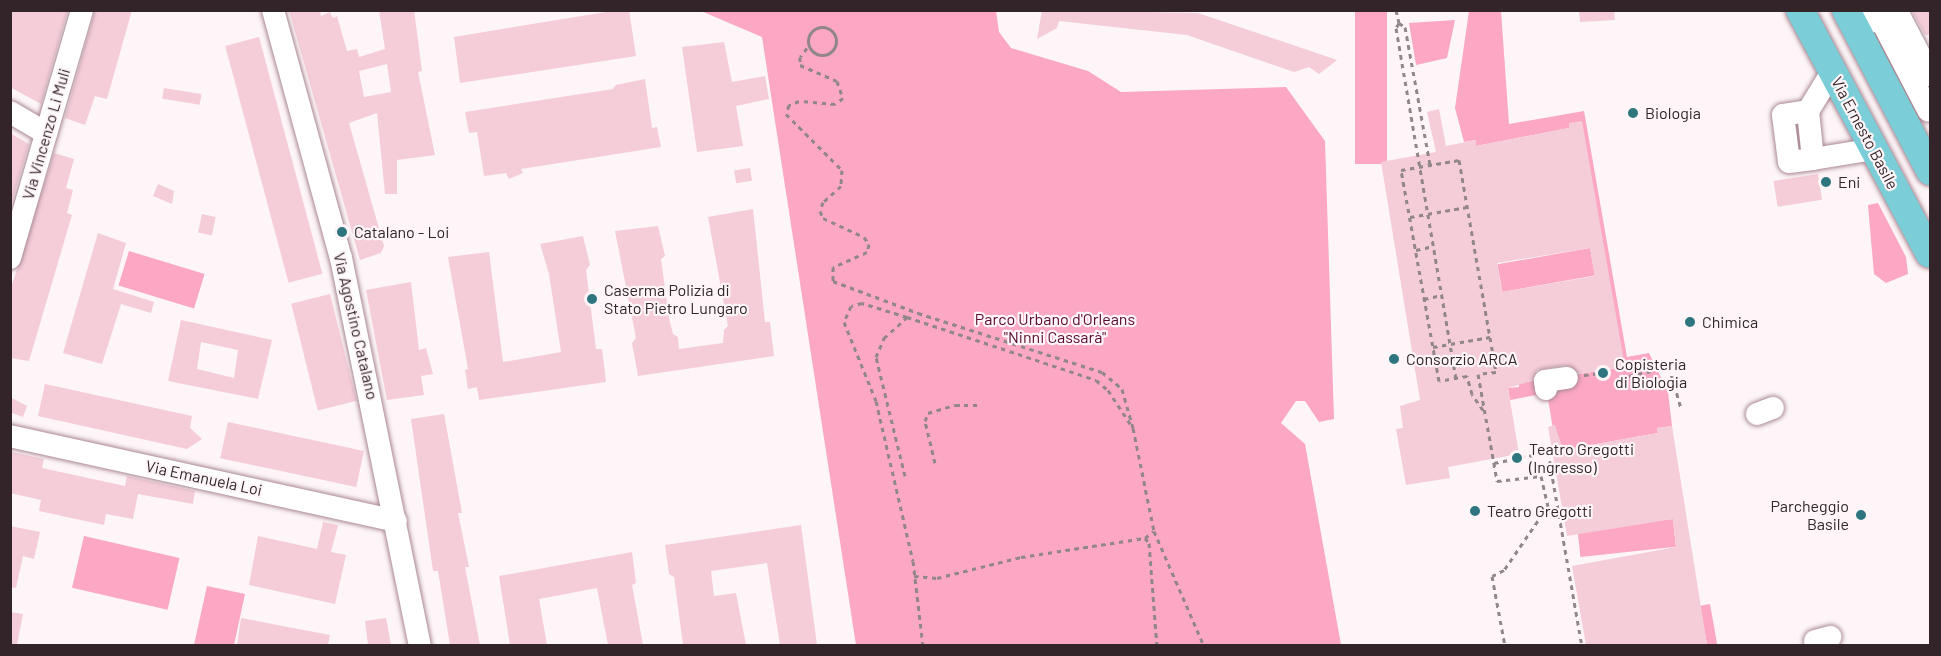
<!DOCTYPE html>
<html>
<head>
<meta charset="utf-8">
<style>
  body { margin:0 }
  #map { position:relative; width:1941px; height:656px; overflow:hidden; background:#fdf5f7; font-family:Barlow,sans-serif }
  div>[style] { position:absolute }
  [style*='--x'] { left:calc(var(--x)*1px); top:calc(var(--y)*1px); width:calc(var(--w)*1px); rotate:calc(var(--a)*1deg) }
  .green>* { inset:0; background:#fca7c3; transform-origin:0 0 }
  .building>* { inset:0; background:#f4cdd9; transform-origin:0 0 }
  .path>* { height:3px; margin-top:-1.5px; transform-origin:0; background:repeating-linear-gradient(90deg,#918689 0 4.5px,transparent 0 9px) }
  .path>.ring { margin:-1.5px; padding:0; box-sizing:content-box; background:none; border:3px solid #918689; border-radius:50% }
  .roads { filter:drop-shadow(0 0 2px #aa8893) drop-shadow(0 0 2px #aa8893) }
  .minor>* { height:22px; margin:-11px; padding:0 11px; transform-origin:11px; border-radius:11px; background:#fff }
  .major>* { height:28px; margin:-14px; padding:0 14px; transform-origin:14px; border-radius:14px; background:#7bcdd7 }
  .dots>* { width:16px; height:16px; translate:-50% -50%; box-sizing:border-box; border:3px solid #fdf5f7; border-radius:50% }
  span { translate:-50% -50%; white-space:nowrap; text-align:center; line-height:1.15; -webkit-text-stroke:4.5px #fdf5f7; paint-order:stroke }
  .poi-label { font-size:16px; color:#322429 }
  .left { translate:0 -50%; text-align:left }
  .right { translate:-100% -50%; text-align:right }
  .street-label { font-size:16px; color:#322429 }
  .park-label { font-size:16px; color:#5b0930 }
  .frame { position:absolute; inset:0; border:12px solid #322429; pointer-events:none }
</style>
</head>
<body>
<div id="map">
  <div class="green">
    <i style="clip-path:polygon(701px 11px,996px 11px,999px 32px,1011px 48px,1088px 71px,1121px 92px,1286px 87px,1325px 141px,1334px 419px,1319px 422px,1305px 401px,1296px 401px,1281px 423px,1305px 444px,1341px 645px,856px 645px,762px 37px)"></i>
    <i style="left:1355px;top:11px;width:32px;height:153px"></i>
    <i style="clip-path:polygon(1469px 11px,1501px 11px,1509px 124px,1584px 111px,1627px 357px,1649px 353px,1668px 392px,1672px 426px,1657px 428px,1658px 433px,1563px 450px,1562px 446px,1556px 447px,1547px 393px,1510px 400px,1508px 388px,1519px 387px,1519px 383px,1625px 367px,1569px 128px,1476px 146px,1475px 140px,1464px 142px,1455px 108px)"></i>
    <i style="clip-path:polygon(1455px 20px,1447px 58px,1416px 65px,1409px 23px)"></i>
    <i style="clip-path:polygon(1878px 203px,1906px 257px,1908px 274px,1886px 283px,1874px 274px,1868px 205px)"></i>
    <i style="left:1590px;top:248px;width:28px;height:94px;rotate:80deg"></i>
    <i style="left:129px;top:251px;width:79px;height:36px;rotate:17deg"></i>
    <i style="left:1673px;top:519px;width:28px;height:96px;rotate:84deg"></i>
    <i style="left:84px;top:536px;width:98px;height:53px;rotate:13deg"></i>
    <i style="clip-path:polygon(207px 586px,245px 594px,234px 645px,194px 645px)"></i>
    <i style="left:1710px;top:604px;width:42px;height:10px;rotate:80deg"></i>
  </div>
  <div class="building">
    <i style="clip-path:polygon(10px 10px,68px 10px,41px 104px,10px 87px)"></i>
    <i style="clip-path:polygon(95px 10px,132px 10px,107px 99px,95px 96px,85px 125px,65px 118px)"></i>
    <i style="clip-path:polygon(evenodd,289px 10px,320px 10px,321px 16px,330px 12px,333px 18px,337px 16px,347px 51px,357px 49px,359px 57px,385px 49px,379px 10px,414px 10px,422px 71px,418px 72px,435px 155px,397px 160px,397px 194px,385px 194px,377px 113px,349px 123px,380px 232px,384px 246px,381px 253px,360px 260px,289px 10px,387px 64px,391px 92px,364px 97px,359px 71px,387px 64px)"></i>
    <i style="clip-path:polygon(618px 10px,629px 10px,636px 56px,460px 83px,454px 37px)"></i>
    <i style="clip-path:polygon(1042px 10px,1198px 13px,1337px 60px,1319px 74px,1309px 67px,1294px 72px,1187px 35px,1059px 21px,1057px 28px,1037px 39px)"></i>
    <i style="clip-path:polygon(1579px 10px,1614px 10px,1615px 20px,1580px 22px)"></i>
    <i style="clip-path:polygon(1912px 11px,1930px 11px,1930px 35px,1925px 35px)"></i>
    <i style="left:259px;top:37px;width:245px;height:35px;rotate:75deg"></i>
    <i style="clip-path:polygon(724px 42px,732px 82px,765px 76px,769px 99px,736px 106px,743px 146px,697px 152px,682px 47px)"></i>
    <i style="clip-path:polygon(645px 79px,652px 128px,657px 127px,661px 147px,521px 169px,523px 173px,509px 179px,506px 173px,484px 176px,477px 132px,469px 133px,465px 112px,613px 89px,616px 85px)"></i>
    <i style="left:164px;top:88px;width:38px;height:11px;rotate:9deg"></i>
    <i style="clip-path:polygon(evenodd,1439px 109px,1446px 146px,1476px 140px,1476px 146px,1569px 128px,1569px 123px,1582px 121px,1625px 367px,1580px 374px,1566px 365px,1537px 370px,1532px 381px,1508px 388px,1519px 454px,1448px 467px,1450px 478px,1406px 485px,1396px 429px,1403px 428px,1400px 406px,1420px 400px,1381px 162px,1436px 152px,1427px 112px,1439px 109px,1590px 248px,1595px 276px,1502px 292px,1497px 263px,1590px 248px)"></i>
    <i style="clip-path:polygon(10px 133px,29px 144px,10px 208px)"></i>
    <i style="clip-path:polygon(54px 153px,74px 159px,66px 188px,73px 190px,67px 213px,72px 215px,29px 361px,10px 358px,10px 291px)"></i>
    <i style="left:750px;top:168px;width:13px;height:16px;rotate:81deg"></i>
    <i style="left:1818px;top:174px;width:26px;height:45px;rotate:81deg"></i>
    <i style="clip-path:polygon(158px 184px,174px 191px,172px 204px,153px 196px)"></i>
    <i style="clip-path:polygon(753px 209px,765px 322px,770px 322px,774px 356px,638px 376px,632px 343px,636px 338px,615px 231px,658px 226px,665px 256px,661px 259px,669px 318px,673px 334px,678px 337px,679px 349px,723px 343px,724px 330px,728px 326px,708px 217px)"></i>
    <i style="left:202px;top:214px;width:14px;height:19px;rotate:12deg"></i>
    <i style="clip-path:polygon(98px 233px,126px 243px,113px 289px,154px 302px,151px 313px,121px 304px,102px 364px,63px 353px)"></i>
    <i style="clip-path:polygon(583px 236px,590px 265px,586px 270px,596px 349px,602px 349px,606px 382px,479px 400px,477px 387px,468px 389px,465px 370px,468px 369px,448px 257px,489px 252px,503px 362px,561px 352px,549px 274px,540px 244px)"></i>
    <i style="clip-path:polygon(411px 282px,419px 350px,426px 348px,433px 374px,421px 376px,424px 395px,387px 400px,366px 290px)"></i>
    <i style="left:330px;top:294px;width:110px;height:40px;rotate:76deg"></i>
    <i style="clip-path:polygon(evenodd,181px 320px,272px 340px,258px 399px,168px 381px,181px 320px,201px 342px,238px 350px,234px 378px,197px 369px,201px 342px)"></i>
    <i style="clip-path:polygon(45px 384px,192px 416px,190px 428px,202px 439px,187px 449px,38px 416px)"></i>
    <i style="clip-path:polygon(10px 397px,27px 406px,23px 417px,10px 412px)"></i>
    <i style="clip-path:polygon(444px 414px,462px 513px,458px 513px,469px 567px,465px 567px,480px 645px,450px 645px,438px 571px,433px 571px,411px 419px)"></i>
    <i style="left:228px;top:422px;width:139px;height:37px;rotate:12deg"></i>
    <i style="clip-path:polygon(1555px 425px,1563px 450px,1658px 433px,1657px 428px,1672px 426px,1707px 645px,1586px 645px,1572px 566px,1676px 547px,1673px 519px,1567px 536px,1548px 427px)"></i>
    <i style="clip-path:polygon(12px 452px,44px 459px,42px 468px,125px 486px,127px 476px,195px 491px,193px 504px,138px 494px,133px 519px,106px 514px,104px 525px,39px 511px,41px 500px,10px 493px)"></i>
    <i style="clip-path:polygon(323px 522px,338px 525px,331px 552px,346px 555px,335px 604px,249px 585px,258px 536px,317px 549px)"></i>
    <i style="clip-path:polygon(801px 525px,817px 645px,780px 645px,767px 563px,711px 571px,714px 596px,736px 593px,746px 645px,683px 645px,674px 577px,669px 574px,665px 545px)"></i>
    <i style="clip-path:polygon(10px 526px,40px 532px,34px 559px,23px 556px,16px 588px,10px 587px)"></i>
    <i style="clip-path:polygon(632px 552px,636px 583px,632px 585px,643px 645px,608px 645px,597px 588px,539px 599px,547px 645px,510px 645px,499px 576px)"></i>
    <i style="clip-path:polygon(10px 612px,23px 614px,17px 645px,10px 645px)"></i>
    <i style="clip-path:polygon(241px 618px,330px 635px,328px 645px,237px 645px)"></i>
    <i style="clip-path:polygon(386px 618px,391px 645px,368px 645px,365px 621px)"></i>
  </div>
  <div class="path">
    <i style="--x:1396;--y:10;--w:13;--a:77"></i>
    <i style="--x:1399;--y:23;--w:7;--a:34"></i>
    <i style="--x:1405;--y:27;--w:139;--a:79.7"></i>
    <i style="--x:1399;--y:23;--w:6;--a:121"></i>
    <i style="--x:1396;--y:28;--w:355;--a:80.3"></i>
    <i class="ring" style="left:808px;top:27px;width:25px;height:25px"></i>
    <i style="--x:807;--y:48;--w:11;--a:128"></i>
    <i style="--x:800;--y:57;--w:8;--a:90"></i>
    <i style="--x:800;--y:65;--w:40;--a:23.4"></i>
    <i style="--x:837;--y:81;--w:18;--a:71"></i>
    <i style="--x:843;--y:98;--w:10;--a:143"></i>
    <i style="--x:835;--y:104;--w:36;--a:-175"></i>
    <i style="--x:799;--y:101;--w:11;--a:158"></i>
    <i style="--x:789;--y:105;--w:9;--a:108"></i>
    <i style="--x:786;--y:114;--w:79;--a:45"></i>
    <i style="--x:842;--y:170;--w:16;--a:94"></i>
    <i style="--x:841;--y:186;--w:24;--a:138"></i>
    <i style="--x:823;--y:202;--w:9;--a:108"></i>
    <i style="--x:820;--y:211;--w:8;--a:67"></i>
    <i style="--x:823;--y:218;--w:45;--a:24.9"></i>
    <i style="--x:864;--y:237;--w:9;--a:54"></i>
    <i style="--x:869;--y:244;--w:8;--a:104"></i>
    <i style="--x:867;--y:252;--w:37;--a:156"></i>
    <i style="--x:833;--y:267;--w:14;--a:90"></i>
    <i style="--x:833;--y:281;--w:91;--a:20.6"></i>
    <i style="--x:918;--y:313;--w:193;--a:17.8"></i>
    <i style="--x:1102;--y:372;--w:26;--a:40"></i>
    <i style="--x:1122;--y:389;--w:41;--a:74.2"></i>
    <i style="--x:1410;--y:217;--w:58;--a:-10"></i>
    <i style="--x:1416;--y:250;--w:17;--a:-13"></i>
    <i style="--x:1424;--y:299;--w:18;--a:-13"></i>
    <i style="--x:907;--y:317;--w:47;--a:-162.7"></i>
    <i style="--x:862;--y:303;--w:11;--a:165"></i>
    <i style="--x:851;--y:306;--w:17;--a:114"></i>
    <i style="--x:844;--y:322;--w:85;--a:67.9"></i>
    <i style="--x:876;--y:401;--w:164;--a:77"></i>
    <i style="--x:913;--y:561;--w:86;--a:83.3"></i>
    <i style="--x:1433;--y:347;--w:58;--a:-10"></i>
    <i style="--x:1584;--y:375;--w:17;--a:-7"></i>
    <i style="--x:1629;--y:376;--w:41;--a:-12.7"></i>
    <i style="--x:1669;--y:367;--w:43;--a:73.7"></i>
    <i style="--x:1483;--y:410;--w:19;--a:-125"></i>
    <i style="--x:1472;--y:394;--w:19;--a:-106"></i>
    <i style="--x:1467;--y:376;--w:28;--a:170"></i>
    <i style="--x:1439;--y:381;--w:214;--a:-100.2"></i>
    <i style="--x:1401;--y:170;--w:59;--a:-9.8"></i>
    <i style="--x:1459;--y:160;--w:215;--a:80.1"></i>
    <i style="--x:1496;--y:372;--w:18;--a:174"></i>
    <i style="--x:1478;--y:374;--w:109;--a:79.9"></i>
    <i style="--x:1497;--y:481;--w:44;--a:-6.5"></i>
    <i style="--x:1541;--y:476;--w:31;--a:77"></i>
    <i style="--x:1548;--y:506;--w:78;--a:124.5"></i>
    <i style="--x:1504;--y:570;--w:13;--a:153"></i>
    <i style="--x:1492;--y:576;--w:71;--a:79.5"></i>
    <i style="--x:935;--y:463;--w:43;--a:-103.4"></i>
    <i style="--x:925;--y:421;--w:9;--a:-69"></i>
    <i style="--x:928;--y:413;--w:28;--a:-17"></i>
    <i style="--x:955;--y:405;--w:27;--a:0"></i>
    <i style="--x:1494;--y:463;--w:55;--a:-11.5"></i>
    <i style="--x:1548;--y:452;--w:197;--a:80.1"></i>
    <i style="--x:905;--y:476;--w:122;--a:-103.7"></i>
    <i style="--x:876;--y:357;--w:21;--a:-67"></i>
    <i style="--x:884;--y:338;--w:31;--a:-42"></i>
    <i style="--x:907;--y:317;--w:199;--a:18.4"></i>
    <i style="--x:1096;--y:380;--w:16;--a:40"></i>
    <i style="--x:1108;--y:390;--w:45;--a:56.7"></i>
    <i style="--x:1133;--y:428;--w:105;--a:78.5"></i>
    <i style="--x:1154;--y:531;--w:125;--a:66.5"></i>
    <i style="--x:1145;--y:538;--w:11;--a:-38"></i>
    <i style="--x:914;--y:576;--w:23;--a:5"></i>
    <i style="--x:937;--y:578;--w:87;--a:-14"></i>
    <i style="--x:1021;--y:557;--w:125;--a:-8.7"></i>
    <i style="--x:1145;--y:538;--w:6;--a:51"></i>
    <i style="--x:1149;--y:543;--w:103;--a:85.6"></i>
  </div>
  <div class="roads">
    <div class="minor">
      <i style="--x:273;--y:10;--w:257;--a:74.7"></i>
      <i style="--x:341;--y:258;--w:396;--a:78.5"></i>
      <i style="--x:1881;--y:20;--w:102;--a:62.4"></i>
      <i style="--x:1852;--y:23;--w:49;--a:-4.7"></i>
      <i style="--x:1901;--y:19;--w:63;--a:62.6"></i>
      <i style="--x:1832;--y:72;--w:46;--a:121.6"></i>
      <i style="--x:1808;--y:111;--w:48;--a:84.1"></i>
      <i style="--x:1813;--y:159;--w:62;--a:-9.3"></i>
      <i style="--x:1808;--y:111;--w:25;--a:171"></i>
      <i style="--x:1783;--y:115;--w:47;--a:82.7"></i>
      <i style="--x:1789;--y:162;--w:24;--a:-7"></i>
      <i style="--x:10;--y:112;--w:42;--a:30.3"></i>
      <i style="--x:10;--y:258;--w:258;--a:-73.8"></i>
      <i style="--x:1546;--y:389;--w:8;--a:-97"></i>
      <i style="--x:1545;--y:381;--w:22;--a:-8"></i>
      <i style="--x:1757;--y:414;--w:17;--a:-21"></i>
      <i style="--x:10;--y:436;--w:395;--a:12.4"></i>
      <i style="--x:1815;--y:641;--w:16;--a:-15"></i>
    </div>
    <div class="major">
      <i style="--x:1800;--y:10;--w:276;--a:62"></i>
      <i style="--x:1846;--y:10;--w:182;--a:62.4"></i>
    </div>
  </div>
  <div class="dots">
    <i style="left:1633px;top:113px;background:#2d757f"></i>
    <i style="left:1826px;top:182px;background:#2d757f"></i>
    <i style="left:342px;top:232px;background:#2d757f"></i>
    <i style="left:592px;top:299px;background:#2d757f"></i>
    <i style="left:1690px;top:322px;background:#2d757f"></i>
    <i style="left:1394px;top:359px;background:#2d757f"></i>
    <i style="left:1603px;top:373px;background:#2d757f"></i>
    <i style="left:1517px;top:458px;background:#2d757f"></i>
    <i style="left:1475px;top:511px;background:#2d757f"></i>
    <i style="left:1861px;top:515px;background:#2d757f"></i>
  </div>
  <div class="poi-label">
    <span class="left" style="left:1645px;top:113px">Biologia</span>
    <span class="left" style="left:1838px;top:182px">Eni</span>
    <span class="left" style="left:354px;top:232px">Catalano - Loi</span>
    <span class="left" style="left:604px;top:299px">Caserma Polizia di<br>Stato Pietro Lungaro</span>
    <span class="left" style="left:1702px;top:322px">Chimica</span>
    <span class="left" style="left:1406px;top:359px">Consorzio ARCA</span>
    <span class="left" style="left:1615px;top:373px">Copisteria<br>di Biologia</span>
    <span class="left" style="left:1529px;top:458px">Teatro Gregotti<br>(Ingresso)</span>
    <span class="right" style="left:1849px;top:515px">Parcheggio<br>Basile</span>
    <span class="left" style="left:1487px;top:511px">Teatro Gregotti</span>
  </div>
  <div class="street-label">
    <span style="left:1865px;top:133px;rotate:62deg">Via Ernesto Basile</span>
    <span style="left:46px;top:134px;rotate:-74deg">Via Vincenzo Li Muli</span>
    <span style="left:356px;top:326px;rotate:77deg">Via Agostino Catalano</span>
    <span style="left:204px;top:478px;rotate:12deg">Via Emanuela Loi</span>
  </div>
  <div class="park-label">
    <span style="left:1055px;top:328px">Parco Urbano d'Orleans<br>"Ninni Cassarà"</span>
  </div>
  <div class="frame"></div>
</div>
</body>
</html>
